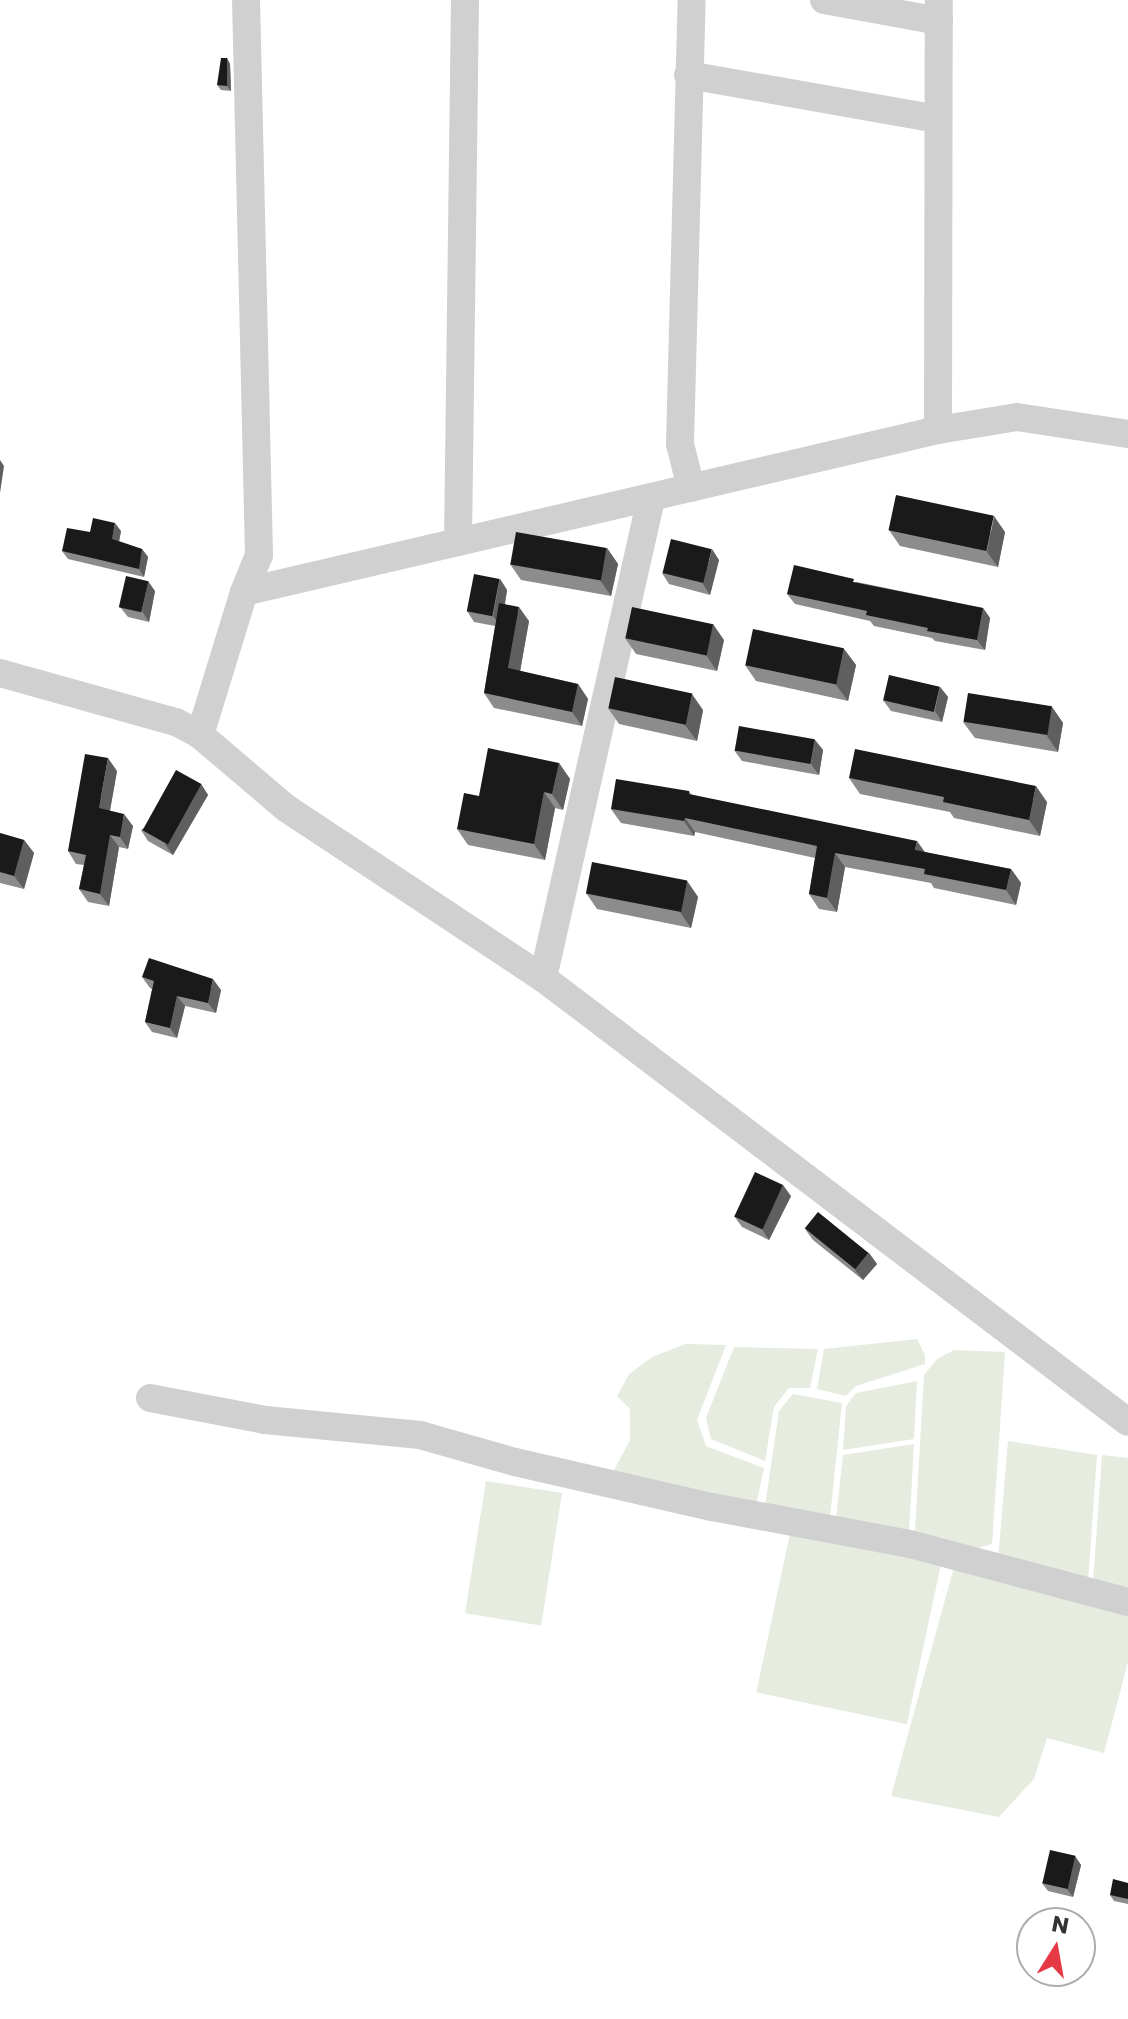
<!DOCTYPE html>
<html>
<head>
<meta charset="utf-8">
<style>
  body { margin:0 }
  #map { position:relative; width:1128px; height:2019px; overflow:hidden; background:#fff; font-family:Poppins,sans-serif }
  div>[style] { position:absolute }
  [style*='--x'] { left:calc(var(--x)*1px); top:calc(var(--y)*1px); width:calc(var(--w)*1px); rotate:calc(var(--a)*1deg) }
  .green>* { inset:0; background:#e6ecdf; transform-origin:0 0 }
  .minor>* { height:28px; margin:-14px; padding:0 14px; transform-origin:14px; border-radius:14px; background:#d0d0d0 }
  .wall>* { inset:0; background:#8c8c8c }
  .shaded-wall>* { inset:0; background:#5f5f5f }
  .building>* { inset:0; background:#1a1a1a; transform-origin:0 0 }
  span { translate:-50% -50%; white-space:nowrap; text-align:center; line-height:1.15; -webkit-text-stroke:8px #fff; paint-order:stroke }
  .north { position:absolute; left:1016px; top:1907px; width:80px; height:80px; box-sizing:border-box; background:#fff; border:2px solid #adadad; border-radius:50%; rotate:11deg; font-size:22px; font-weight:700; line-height:32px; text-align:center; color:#333 }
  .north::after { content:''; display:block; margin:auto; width:28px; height:36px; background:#e63946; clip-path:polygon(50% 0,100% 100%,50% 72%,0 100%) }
</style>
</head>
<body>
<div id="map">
  <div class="green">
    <i style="clip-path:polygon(917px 1339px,925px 1355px,925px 1364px,856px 1386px,846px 1396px,817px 1389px,824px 1349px)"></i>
    <i style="clip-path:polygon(685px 1344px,726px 1345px,697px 1420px,706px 1446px,764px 1468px,756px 1506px,612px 1474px,630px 1440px,630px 1409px,617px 1396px,629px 1374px,652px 1357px)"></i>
    <i style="clip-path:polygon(734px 1347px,818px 1349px,810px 1388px,789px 1388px,774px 1407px,765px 1461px,711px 1439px,706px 1418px)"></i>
    <i style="clip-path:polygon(954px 1350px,1005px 1352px,992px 1544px,978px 1548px,915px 1531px,924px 1375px,937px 1359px)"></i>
    <i style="clip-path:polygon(917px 1381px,914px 1439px,843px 1450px,846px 1406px,856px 1393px)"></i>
    <i style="clip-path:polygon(793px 1394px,842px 1403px,830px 1517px,765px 1506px,779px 1411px)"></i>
    <i style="clip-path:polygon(1008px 1441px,1097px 1455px,1088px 1582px,998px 1559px)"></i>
    <i style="clip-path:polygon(914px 1444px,909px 1532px,836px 1518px,843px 1455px)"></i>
    <i style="clip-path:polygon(1102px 1455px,1128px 1458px,1128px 1593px,1093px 1582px)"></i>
    <i style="left:486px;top:1481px;width:77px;height:134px;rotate:9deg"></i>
    <i style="left:791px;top:1529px;width:154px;height:167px;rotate:12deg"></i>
    <i style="clip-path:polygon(954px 1567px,1128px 1612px,1128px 1662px,1104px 1753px,1047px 1738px,1034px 1779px,999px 1817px,891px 1796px)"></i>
  </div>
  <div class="minor">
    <i style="--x:824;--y:0;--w:117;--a:10.3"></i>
    <i style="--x:688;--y:75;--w:254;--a:10"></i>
    <i style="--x:938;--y:430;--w:430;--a:-89.9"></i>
    <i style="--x:691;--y:488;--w:45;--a:-104"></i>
    <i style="--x:680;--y:444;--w:444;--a:-88.5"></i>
    <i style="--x:458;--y:542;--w:542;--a:-89.26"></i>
    <i style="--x:244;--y:592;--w:40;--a:-68"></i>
    <i style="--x:259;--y:555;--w:555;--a:-91.34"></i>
    <i style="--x:0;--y:673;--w:183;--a:15.6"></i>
    <i style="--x:176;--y:722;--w:27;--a:28"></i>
    <i style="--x:200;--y:735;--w:113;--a:40.3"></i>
    <i style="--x:286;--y:808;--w:308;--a:33.5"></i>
    <i style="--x:543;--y:978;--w:734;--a:37.2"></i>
    <i style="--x:200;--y:735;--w:150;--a:-72.9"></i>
    <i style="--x:244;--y:592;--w:713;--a:-13.14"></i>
    <i style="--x:938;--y:430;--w:80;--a:-9.3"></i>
    <i style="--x:1017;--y:417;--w:112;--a:8.7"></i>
    <i style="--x:543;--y:978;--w:493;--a:-77.3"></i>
    <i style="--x:150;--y:1398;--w:117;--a:10.8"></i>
    <i style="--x:265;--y:1420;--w:156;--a:5.5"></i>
    <i style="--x:420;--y:1435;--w:99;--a:15.9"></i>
    <i style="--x:515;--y:1462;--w:202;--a:12.9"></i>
    <i style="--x:712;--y:1507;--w:201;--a:10.6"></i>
    <i style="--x:910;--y:1544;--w:226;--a:14.9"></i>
  </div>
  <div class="wall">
    <i style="clip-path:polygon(227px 58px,230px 64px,231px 91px,221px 90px,217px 85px)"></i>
    <i style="clip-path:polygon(889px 530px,1005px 532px,998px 567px,900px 546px)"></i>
    <i style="clip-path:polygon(121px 531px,119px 541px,142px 549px,148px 557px,144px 577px,68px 559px,62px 551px,90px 532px)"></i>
    <i style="clip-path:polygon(607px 548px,618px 564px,611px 596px,521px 580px,510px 564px)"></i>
    <i style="clip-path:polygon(719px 560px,710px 595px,669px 584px,662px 573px)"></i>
    <i style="clip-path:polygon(500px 579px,507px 590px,505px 604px,529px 621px,520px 671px,578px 684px,588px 699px,582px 726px,494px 708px,484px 693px,495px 626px,474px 622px,467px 611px)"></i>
    <i style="clip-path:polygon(857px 582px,983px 608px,990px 618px,985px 650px,935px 641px,932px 638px,874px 626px,870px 621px,795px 604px,787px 594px)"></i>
    <i style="clip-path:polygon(155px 591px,149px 622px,128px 617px,120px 607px)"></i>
    <i style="clip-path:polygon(625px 638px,724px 640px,717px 671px,636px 654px)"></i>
    <i style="clip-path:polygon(844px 649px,856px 665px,848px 701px,756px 681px,745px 665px)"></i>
    <i style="clip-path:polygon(940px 687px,948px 697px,942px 722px,891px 711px,883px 700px)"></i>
    <i style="clip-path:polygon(1052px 707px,1063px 723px,1058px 752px,975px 738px,963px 722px)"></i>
    <i style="clip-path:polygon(608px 708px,703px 710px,697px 741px,619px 724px)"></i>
    <i style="clip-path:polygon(815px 740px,823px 750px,819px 775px,742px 761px,734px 750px)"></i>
    <i style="clip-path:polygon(559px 763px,570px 779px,563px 810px,555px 808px,545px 860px,468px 845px,457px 829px,479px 796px)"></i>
    <i style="clip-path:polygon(117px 771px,110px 811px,133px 826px,128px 849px,119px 847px,109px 906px,88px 902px,79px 889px,84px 865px,76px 864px,68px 851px)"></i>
    <i style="clip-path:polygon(849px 778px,1047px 802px,1040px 836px,954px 818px,950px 812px,860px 794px)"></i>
    <i style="clip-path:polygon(201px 784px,208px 795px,173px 855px,148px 841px,141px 830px)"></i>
    <i style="clip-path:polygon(689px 791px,692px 795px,924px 852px,1011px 869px,1021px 883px,1016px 905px,934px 888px,931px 883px,845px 867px,837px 912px,819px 909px,809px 894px,815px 858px,695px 832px,694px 836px,621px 823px,611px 809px)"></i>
    <i style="clip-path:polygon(0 833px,24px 840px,34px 853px,24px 889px,0 883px)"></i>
    <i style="clip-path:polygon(687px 881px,698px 897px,691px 928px,597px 909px,586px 893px)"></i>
    <i style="clip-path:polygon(142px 977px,221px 990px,216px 1013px,185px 1006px,177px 1038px,152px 1032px,145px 1022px,152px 989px,150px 988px)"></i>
    <i style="clip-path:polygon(791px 1196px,769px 1240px,742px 1227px,734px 1216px)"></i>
    <i style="clip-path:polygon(805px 1229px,869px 1253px,877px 1264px,863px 1280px,813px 1240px)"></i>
    <i style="clip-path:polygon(1075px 1856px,1081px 1865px,1073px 1897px,1048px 1891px,1042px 1883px)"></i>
    <i style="clip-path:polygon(1128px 1883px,1128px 1904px,1114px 1901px,1110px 1895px)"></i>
  </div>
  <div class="shaded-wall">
    <i style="clip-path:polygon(227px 58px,230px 64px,231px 91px,227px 86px)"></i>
    <i style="clip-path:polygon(0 460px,4px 466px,0 493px)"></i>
    <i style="clip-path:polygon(994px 516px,1005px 532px,998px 567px,987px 552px)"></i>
    <i style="clip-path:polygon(115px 523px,121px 531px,118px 547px,112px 539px)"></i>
    <i style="clip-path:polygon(607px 548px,618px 564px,611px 596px,600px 580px)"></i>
    <i style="clip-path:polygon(142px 549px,148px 557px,144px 577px,139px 569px)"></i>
    <i style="clip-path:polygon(712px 549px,719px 560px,710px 595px,703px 584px)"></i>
    <i style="clip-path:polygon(500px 579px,507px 590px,501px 627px,493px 616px)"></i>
    <i style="clip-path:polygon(148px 581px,155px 591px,149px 622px,142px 611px)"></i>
    <i style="clip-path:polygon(519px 607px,529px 621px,518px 683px,508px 668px)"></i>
    <i style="clip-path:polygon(983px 608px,990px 618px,985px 650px,977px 640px)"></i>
    <i style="clip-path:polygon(713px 624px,724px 640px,717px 671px,706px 655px)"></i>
    <i style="clip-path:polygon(844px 649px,856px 665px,848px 701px,836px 685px)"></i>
    <i style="clip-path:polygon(578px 684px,588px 699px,582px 726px,572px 712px)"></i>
    <i style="clip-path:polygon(940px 687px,948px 697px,942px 722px,935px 711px)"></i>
    <i style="clip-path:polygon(692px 694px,703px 710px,697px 741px,685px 725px)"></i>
    <i style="clip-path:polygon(1052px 707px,1063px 723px,1058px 752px,1047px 736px)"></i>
    <i style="clip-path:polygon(815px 740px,823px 750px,819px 775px,811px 764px)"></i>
    <i style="clip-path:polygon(108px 758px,117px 771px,108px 821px,99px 808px)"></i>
    <i style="clip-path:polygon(559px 763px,570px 779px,563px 810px,552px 794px)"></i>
    <i style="clip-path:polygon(201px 784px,208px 795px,173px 855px,165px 844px)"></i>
    <i style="clip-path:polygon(1036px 786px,1047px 802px,1040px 836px,1029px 820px)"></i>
    <i style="clip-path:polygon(544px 792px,555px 808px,545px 860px,534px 844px)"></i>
    <i style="clip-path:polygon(124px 814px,133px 826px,128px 849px,120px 837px)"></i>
    <i style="clip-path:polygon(685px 818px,695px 832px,694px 836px,684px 821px)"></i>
    <i style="clip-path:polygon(110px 835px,119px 847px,109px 906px,100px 894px)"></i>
    <i style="clip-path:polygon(24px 840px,34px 853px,24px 889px,14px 876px)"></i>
    <i style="clip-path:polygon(917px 841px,927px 855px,915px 850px)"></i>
    <i style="clip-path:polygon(835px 853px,845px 867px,837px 912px,827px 898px)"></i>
    <i style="clip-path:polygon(1011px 869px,1021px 883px,1016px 905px,1006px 890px)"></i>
    <i style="clip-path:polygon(687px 881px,698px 897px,691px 928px,680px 912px)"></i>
    <i style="clip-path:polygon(213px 979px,221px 990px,216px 1013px,208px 1003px)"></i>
    <i style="clip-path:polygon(177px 996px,185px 1006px,177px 1038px,170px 1028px)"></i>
    <i style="clip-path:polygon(783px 1185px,791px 1196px,769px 1240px,762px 1229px)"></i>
    <i style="clip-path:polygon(869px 1253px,877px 1264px,863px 1280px,855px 1270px)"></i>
    <i style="clip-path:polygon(1075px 1856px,1081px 1865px,1073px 1897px,1067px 1889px)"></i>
  </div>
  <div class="building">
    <i style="clip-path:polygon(221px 58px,227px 58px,227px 86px,217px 85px)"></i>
    <i style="left:896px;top:495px;width:100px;height:36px;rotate:12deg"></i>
    <i style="clip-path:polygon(93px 518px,115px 523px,112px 539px,142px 549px,139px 569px,62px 551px,67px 528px,90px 532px)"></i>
    <i style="left:516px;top:532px;width:92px;height:33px;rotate:10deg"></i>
    <i style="left:671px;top:539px;width:42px;height:35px;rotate:14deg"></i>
    <i style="clip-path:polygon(794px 565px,854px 579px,853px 582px,983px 608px,977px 640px,927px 631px,928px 628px,866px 615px,867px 611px,787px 594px)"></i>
    <i style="left:474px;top:574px;width:26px;height:38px;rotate:11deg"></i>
    <i style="left:126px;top:576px;width:23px;height:32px;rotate:13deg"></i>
    <i style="clip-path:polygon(499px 603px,519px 607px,508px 668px,578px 684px,572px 712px,484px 693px)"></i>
    <i style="left:632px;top:607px;width:83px;height:32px;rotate:12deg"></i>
    <i style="left:753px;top:629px;width:93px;height:37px;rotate:12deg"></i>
    <i style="left:889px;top:675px;width:52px;height:26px;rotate:13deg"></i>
    <i style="left:615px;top:677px;width:79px;height:32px;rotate:12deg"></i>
    <i style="left:968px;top:693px;width:85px;height:29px;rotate:9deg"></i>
    <i style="left:739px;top:726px;width:77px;height:25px;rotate:10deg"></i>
    <i style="clip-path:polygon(488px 748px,559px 763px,552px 794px,544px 792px,534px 844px,457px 829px,464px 793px,479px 796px)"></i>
    <i style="clip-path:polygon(855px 749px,1036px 786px,1029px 820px,943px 802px,944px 797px,849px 778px)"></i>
    <i style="clip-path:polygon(85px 754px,108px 758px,99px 808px,124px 814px,120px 837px,110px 835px,100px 894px,79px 889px,86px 855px,68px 851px)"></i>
    <i style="left:176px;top:770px;width:29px;height:69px;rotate:29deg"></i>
    <i style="clip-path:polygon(616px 779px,689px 791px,689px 794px,917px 841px,915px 850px,1011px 869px,1006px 890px,924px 874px,925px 869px,835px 853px,827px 898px,809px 894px,817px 846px,685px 818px,684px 821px,611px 809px)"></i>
    <i style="clip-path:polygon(0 833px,24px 840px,14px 876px,0 872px)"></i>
    <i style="left:592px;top:862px;width:97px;height:32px;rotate:11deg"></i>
    <i style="clip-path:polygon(149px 958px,213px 979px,208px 1003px,177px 996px,170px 1028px,145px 1022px,154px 981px,142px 977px)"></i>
    <i style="left:755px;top:1172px;width:31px;height:49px;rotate:25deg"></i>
    <i style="left:818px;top:1212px;width:65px;height:21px;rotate:39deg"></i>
    <i style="left:1050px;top:1850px;width:26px;height:34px;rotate:13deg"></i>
    <i style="clip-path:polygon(1113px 1879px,1128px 1883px,1128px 1899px,1110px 1895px)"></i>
  </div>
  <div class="north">N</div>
</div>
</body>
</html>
